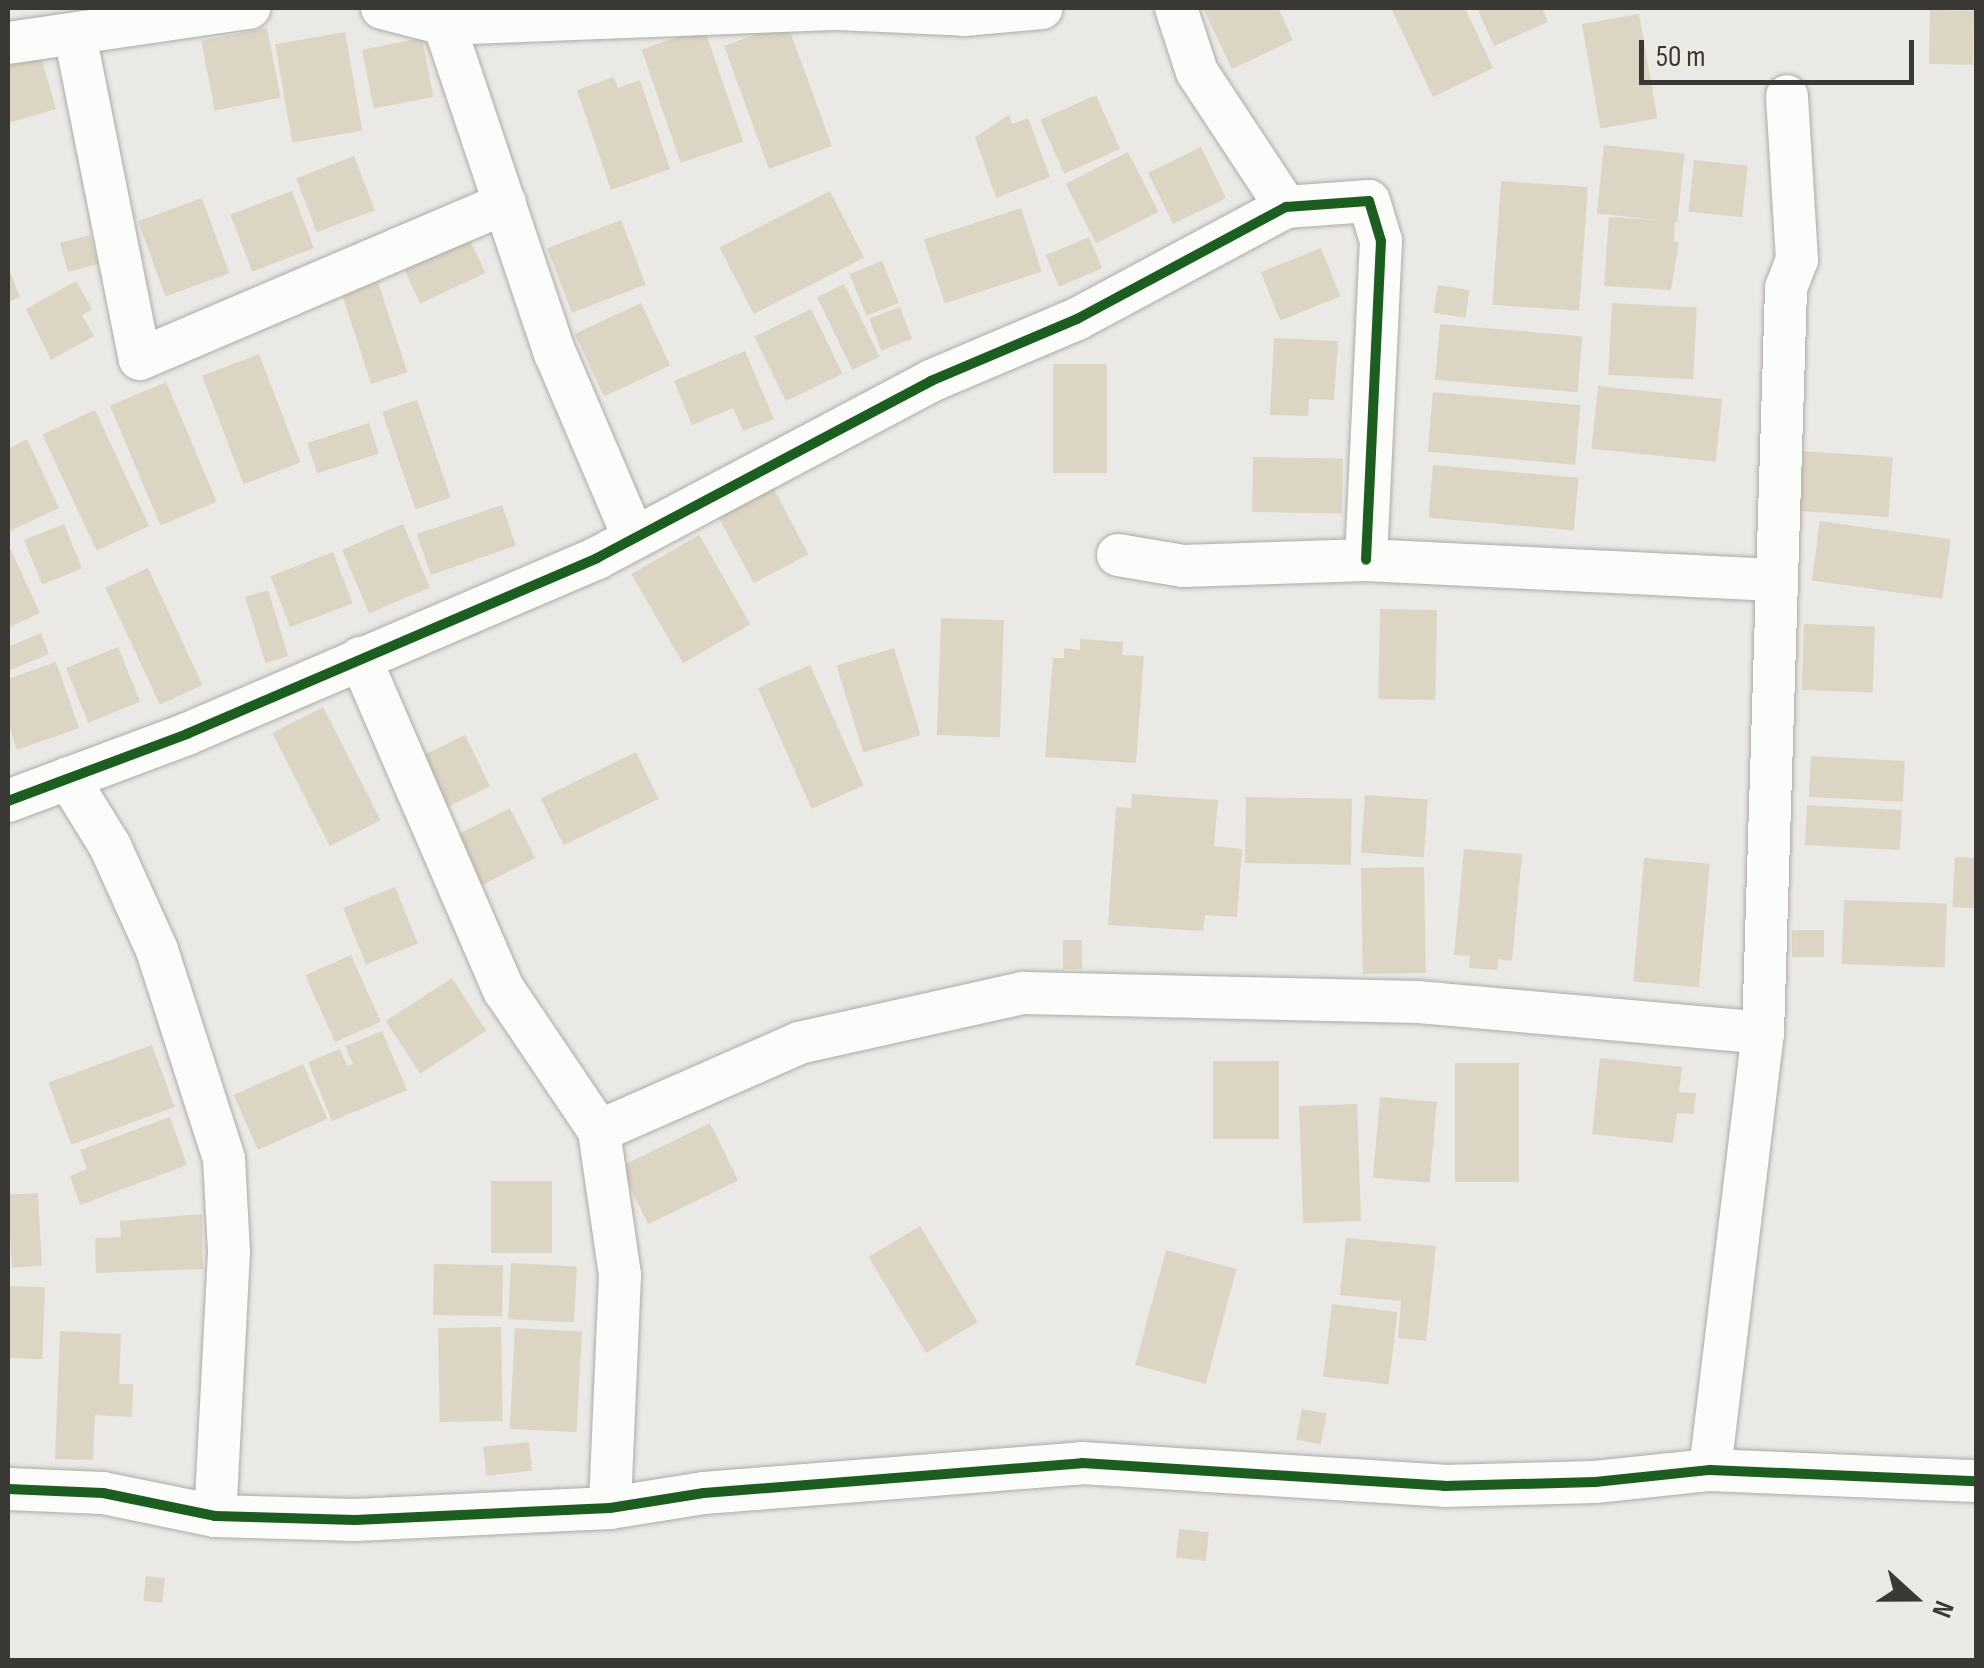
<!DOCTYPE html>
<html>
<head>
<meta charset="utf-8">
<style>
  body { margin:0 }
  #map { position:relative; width:1984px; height:1668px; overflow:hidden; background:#ebe9e5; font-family:"Sofia Sans Condensed",sans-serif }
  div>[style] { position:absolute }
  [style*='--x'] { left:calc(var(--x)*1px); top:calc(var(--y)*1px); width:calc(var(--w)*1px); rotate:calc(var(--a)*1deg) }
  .building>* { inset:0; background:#ddd5c3; transform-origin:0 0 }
  .roads { filter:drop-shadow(0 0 2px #acaba8) drop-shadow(0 0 2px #acaba8) }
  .minor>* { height:42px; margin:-21px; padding:0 21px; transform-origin:21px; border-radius:21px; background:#fcfcfb }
  .cycleway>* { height:10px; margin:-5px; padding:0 5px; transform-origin:5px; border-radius:5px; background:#1b5e20 }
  span { translate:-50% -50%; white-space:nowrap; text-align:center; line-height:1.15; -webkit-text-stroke:9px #edeae3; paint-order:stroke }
  .frame { position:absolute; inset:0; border:10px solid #393835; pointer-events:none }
  .north { position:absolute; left:1864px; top:1548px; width:100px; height:100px; -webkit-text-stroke:8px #edeae3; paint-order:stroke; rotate:111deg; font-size:28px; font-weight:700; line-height:40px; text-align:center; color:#393835 }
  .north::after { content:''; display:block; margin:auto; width:35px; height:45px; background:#393835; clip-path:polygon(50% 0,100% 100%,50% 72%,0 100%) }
  .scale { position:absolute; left:1639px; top:40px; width:275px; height:45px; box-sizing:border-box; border:5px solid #393835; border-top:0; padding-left:12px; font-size:30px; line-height:35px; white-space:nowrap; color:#393835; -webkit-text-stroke:8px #edeae3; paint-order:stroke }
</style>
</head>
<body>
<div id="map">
  <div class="building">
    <i style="clip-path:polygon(1203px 8px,1278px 8px,1293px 40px,1232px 69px)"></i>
    <i style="clip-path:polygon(1391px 8px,1465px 8px,1493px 68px,1433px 97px)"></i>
    <i style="clip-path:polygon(1477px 8px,1542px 8px,1548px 22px,1494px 46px)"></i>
    <i style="left:1930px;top:10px;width:44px;height:54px;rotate:1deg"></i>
    <i style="left:1639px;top:14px;width:106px;height:58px;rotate:80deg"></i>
    <i style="left:787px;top:23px;width:131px;height:67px;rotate:70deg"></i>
    <i style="left:267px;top:28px;width:71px;height:67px;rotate:79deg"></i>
    <i style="left:704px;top:28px;width:120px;height:66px;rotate:71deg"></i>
    <i style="left:345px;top:32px;width:100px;height:71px;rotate:80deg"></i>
    <i style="left:422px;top:38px;width:60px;height:61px;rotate:79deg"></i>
    <i style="clip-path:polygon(40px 54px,56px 109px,8px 123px,8px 64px)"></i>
    <i style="clip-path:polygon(614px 77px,618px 88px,640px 80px,670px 169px,611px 190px,577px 90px)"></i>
    <i style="left:1096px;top:95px;width:59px;height:61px;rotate:66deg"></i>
    <i style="clip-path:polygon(1009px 115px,1012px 124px,1028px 118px,1050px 177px,996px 198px,975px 137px)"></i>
    <i style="left:1604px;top:145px;width:81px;height:69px;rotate:6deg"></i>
    <i style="left:1201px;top:147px;width:57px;height:59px;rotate:64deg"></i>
    <i style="left:1128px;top:152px;width:67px;height:70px;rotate:63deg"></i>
    <i style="left:354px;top:156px;width:58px;height:62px;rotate:69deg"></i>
    <i style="left:1694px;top:160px;width:54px;height:52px;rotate:6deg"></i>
    <i style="left:1501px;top:181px;width:87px;height:124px;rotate:4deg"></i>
    <i style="left:292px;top:191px;width:61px;height:66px;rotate:69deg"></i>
    <i style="left:830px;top:191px;width:75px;height:124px;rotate:63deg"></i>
    <i style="left:202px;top:198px;width:80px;height:68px;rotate:70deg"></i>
    <i style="left:1021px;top:208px;width:67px;height:102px;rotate:72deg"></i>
    <i style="clip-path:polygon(1609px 217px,1675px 221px,1674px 241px,1679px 242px,1671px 290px,1604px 286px)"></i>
    <i style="left:621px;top:220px;width:69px;height:79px;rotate:69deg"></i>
    <i style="left:463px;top:225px;width:53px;height:72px;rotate:65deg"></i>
    <i style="left:90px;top:235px;width:30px;height:31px;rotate:75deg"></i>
    <i style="left:1089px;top:237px;width:34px;height:47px;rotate:67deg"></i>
    <i style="left:1321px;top:248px;width:52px;height:65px;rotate:68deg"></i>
    <i style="left:882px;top:261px;width:45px;height:35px;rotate:68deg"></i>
    <i style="clip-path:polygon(8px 267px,20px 297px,8px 302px)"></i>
    <i style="clip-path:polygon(76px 281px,92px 309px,82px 315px,94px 336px,51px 360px,26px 309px)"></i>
    <i style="left:378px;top:282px;width:95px;height:38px;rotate:72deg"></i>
    <i style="left:844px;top:284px;width:81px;height:30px;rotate:64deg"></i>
    <i style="left:1438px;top:285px;width:32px;height:28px;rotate:9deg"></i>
    <i style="left:641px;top:303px;width:69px;height:73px;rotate:65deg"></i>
    <i style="left:1612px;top:303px;width:85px;height:72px;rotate:3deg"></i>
    <i style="left:900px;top:307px;width:34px;height:33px;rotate:69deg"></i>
    <i style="left:811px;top:309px;width:72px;height:63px;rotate:64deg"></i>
    <i style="left:1440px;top:324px;width:143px;height:56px;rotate:5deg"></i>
    <i style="clip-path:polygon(1274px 338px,1338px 341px,1334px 400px,1309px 399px,1308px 416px,1270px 415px)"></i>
    <i style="clip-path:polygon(745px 351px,774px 419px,743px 431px,733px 408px,692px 425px,674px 381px)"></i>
    <i style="left:259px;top:354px;width:116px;height:61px;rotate:69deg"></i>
    <i style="left:1053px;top:364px;width:54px;height:109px"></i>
    <i style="left:166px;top:382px;width:130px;height:61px;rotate:67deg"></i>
    <i style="left:1598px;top:386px;width:125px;height:63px;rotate:6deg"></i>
    <i style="left:1433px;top:392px;width:148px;height:60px;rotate:5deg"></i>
    <i style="left:417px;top:400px;width:103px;height:37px;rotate:71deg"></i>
    <i style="left:95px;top:410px;width:128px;height:58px;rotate:65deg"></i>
    <i style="left:369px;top:423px;width:32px;height:65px;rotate:72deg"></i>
    <i style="clip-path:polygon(27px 439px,59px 508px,8px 532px,8px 449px)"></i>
    <i style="left:1803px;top:451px;width:90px;height:60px;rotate:4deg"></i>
    <i style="left:1253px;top:457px;width:90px;height:55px;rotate:1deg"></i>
    <i style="left:1433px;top:465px;width:146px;height:53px;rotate:5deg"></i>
    <i style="left:769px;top:480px;width:84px;height:62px;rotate:62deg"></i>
    <i style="left:502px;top:505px;width:43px;height:90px;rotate:71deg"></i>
    <i style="left:1820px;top:521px;width:132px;height:60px;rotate:8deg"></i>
    <i style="left:64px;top:524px;width:48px;height:43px;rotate:68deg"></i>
    <i style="left:403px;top:524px;width:69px;height:66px;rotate:67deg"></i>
    <i style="left:699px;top:535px;width:103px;height:78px;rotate:60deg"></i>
    <i style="clip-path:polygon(8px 544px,40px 613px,8px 628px)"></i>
    <i style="left:333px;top:552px;width:55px;height:67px;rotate:69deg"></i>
    <i style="left:148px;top:568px;width:129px;height:47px;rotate:65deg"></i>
    <i style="left:268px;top:590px;width:69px;height:24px;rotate:73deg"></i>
    <i style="left:1380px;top:609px;width:57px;height:90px;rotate:1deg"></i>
    <i style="left:941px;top:618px;width:63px;height:117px;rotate:2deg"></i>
    <i style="left:1804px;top:624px;width:71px;height:66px;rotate:2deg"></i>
    <i style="clip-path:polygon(41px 633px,49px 654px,8px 671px,8px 647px)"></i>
    <i style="clip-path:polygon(1080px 639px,1123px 642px,1122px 655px,1144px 656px,1136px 763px,1045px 757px,1053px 658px,1064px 658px,1064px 648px,1080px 650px)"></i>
    <i style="left:118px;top:647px;width:59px;height:56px;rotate:68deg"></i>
    <i style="left:894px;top:648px;width:91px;height:60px;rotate:73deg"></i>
    <i style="clip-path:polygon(56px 662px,79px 728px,17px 750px,8px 723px,8px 679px)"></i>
    <i style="left:810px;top:665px;width:132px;height:57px;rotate:66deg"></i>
    <i style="left:323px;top:707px;width:127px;height:57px;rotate:63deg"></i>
    <i style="left:465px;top:735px;width:57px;height:53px;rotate:64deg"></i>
    <i style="left:636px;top:752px;width:52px;height:106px;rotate:64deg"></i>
    <i style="left:1811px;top:756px;width:94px;height:41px;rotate:3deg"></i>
    <i style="clip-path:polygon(1132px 794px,1218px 800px,1214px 846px,1242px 849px,1237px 917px,1205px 915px,1203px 931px,1108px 925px,1116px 807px,1131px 808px)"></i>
    <i style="left:1365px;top:795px;width:63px;height:58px;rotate:4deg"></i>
    <i style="left:1246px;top:797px;width:106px;height:66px;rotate:1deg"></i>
    <i style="left:1807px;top:805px;width:95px;height:40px;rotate:3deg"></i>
    <i style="left:510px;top:808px;width:56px;height:60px;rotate:63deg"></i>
    <i style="clip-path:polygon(1464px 849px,1522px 854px,1512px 961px,1498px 959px,1497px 970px,1469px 968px,1470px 956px,1454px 955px)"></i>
    <i style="left:1955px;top:857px;width:21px;height:50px;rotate:3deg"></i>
    <i style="left:1644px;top:858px;width:66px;height:124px;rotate:5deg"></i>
    <i style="left:1424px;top:867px;width:106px;height:63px;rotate:89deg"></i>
    <i style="left:395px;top:887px;width:61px;height:56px;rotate:68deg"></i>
    <i style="left:1844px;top:900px;width:103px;height:64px;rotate:2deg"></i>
    <i style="left:1792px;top:930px;width:32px;height:27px"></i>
    <i style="left:1063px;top:940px;width:19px;height:29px"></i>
    <i style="left:351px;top:955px;width:73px;height:50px;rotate:66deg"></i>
    <i style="left:452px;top:978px;width:63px;height:79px;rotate:57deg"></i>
    <i style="clip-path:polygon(382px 1031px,407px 1090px,332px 1121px,308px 1062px,340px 1049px,347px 1066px,353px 1064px,345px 1046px)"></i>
    <i style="left:152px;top:1045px;width:66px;height:110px;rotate:70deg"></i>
    <i style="clip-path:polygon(1600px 1058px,1682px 1067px,1679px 1092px,1696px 1093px,1694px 1114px,1677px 1113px,1673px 1143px,1592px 1134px)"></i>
    <i style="left:1213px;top:1061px;width:66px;height:78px"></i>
    <i style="left:1455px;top:1063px;width:64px;height:119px"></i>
    <i style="left:303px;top:1064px;width:60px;height:76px;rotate:66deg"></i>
    <i style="left:1380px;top:1097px;width:57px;height:81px;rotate:5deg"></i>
    <i style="left:1357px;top:1104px;width:117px;height:58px;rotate:88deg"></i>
    <i style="clip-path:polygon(170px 1117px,187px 1165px,80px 1205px,70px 1176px,87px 1169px,80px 1150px)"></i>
    <i style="left:710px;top:1123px;width:64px;height:100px;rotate:64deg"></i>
    <i style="left:491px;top:1181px;width:61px;height:72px"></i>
    <i style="left:38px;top:1193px;width:73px;height:30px;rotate:87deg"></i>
    <i style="clip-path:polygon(202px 1214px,203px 1269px,96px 1273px,95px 1238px,121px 1237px,120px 1221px)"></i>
    <i style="left:920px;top:1226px;width:112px;height:60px;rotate:59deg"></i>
    <i style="clip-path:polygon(1346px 1238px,1436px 1246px,1426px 1341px,1398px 1338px,1401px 1301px,1340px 1295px)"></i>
    <i style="left:1166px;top:1250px;width:73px;height:119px;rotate:15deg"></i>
    <i style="left:511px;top:1263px;width:66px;height:56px;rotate:3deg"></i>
    <i style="left:434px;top:1264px;width:69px;height:51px;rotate:1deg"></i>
    <i style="left:8px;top:1286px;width:37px;height:72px;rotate:2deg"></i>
    <i style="left:1332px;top:1304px;width:66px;height:73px;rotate:7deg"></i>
    <i style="left:501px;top:1327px;width:94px;height:63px;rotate:89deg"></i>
    <i style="left:515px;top:1328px;width:67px;height:101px;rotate:3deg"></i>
    <i style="clip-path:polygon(60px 1331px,121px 1334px,119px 1384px,133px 1384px,132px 1417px,95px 1415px,93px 1460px,55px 1459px)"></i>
    <i style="left:1302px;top:1409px;width:25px;height:31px;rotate:11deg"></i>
    <i style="left:529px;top:1442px;width:29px;height:46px;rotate:84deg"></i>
    <i style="left:1179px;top:1529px;width:30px;height:29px;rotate:6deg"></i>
    <i style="left:146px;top:1576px;width:19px;height:25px;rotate:6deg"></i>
  </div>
  <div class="roads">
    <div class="minor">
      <i style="--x:382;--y:8;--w:64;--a:14.5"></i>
      <i style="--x:444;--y:24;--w:395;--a:-2.2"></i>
      <i style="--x:839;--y:9;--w:125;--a:2.7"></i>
      <i style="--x:964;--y:15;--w:78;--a:-5.1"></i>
      <i style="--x:1176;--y:8;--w:67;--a:71.8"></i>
      <i style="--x:1197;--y:72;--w:162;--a:56.6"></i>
      <i style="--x:444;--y:24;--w:347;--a:71.4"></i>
      <i style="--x:555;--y:353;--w:201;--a:66.9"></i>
      <i style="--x:75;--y:35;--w:330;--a:78.7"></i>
      <i style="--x:140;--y:359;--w:397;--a:-23.1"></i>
      <i style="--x:8;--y:43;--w:244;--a:-8.3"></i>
      <i style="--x:1118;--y:555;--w:66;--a:9.6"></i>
      <i style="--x:1183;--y:566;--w:183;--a:-1.9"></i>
      <i style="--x:1366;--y:560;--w:408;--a:2.8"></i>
      <i style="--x:360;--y:658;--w:362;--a:66.6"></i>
      <i style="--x:504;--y:990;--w:170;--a:56"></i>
      <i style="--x:599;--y:1131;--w:146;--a:81.7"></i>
      <i style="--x:620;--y:1275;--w:233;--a:92.5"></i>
      <i style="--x:68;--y:778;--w:80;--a:58.3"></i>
      <i style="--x:110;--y:846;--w:114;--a:65.7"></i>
      <i style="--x:157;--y:950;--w:219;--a:72.2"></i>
      <i style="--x:224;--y:1159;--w:93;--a:86.9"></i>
      <i style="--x:229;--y:1252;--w:264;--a:93"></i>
      <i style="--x:8;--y:801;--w:191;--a:-20.5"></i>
      <i style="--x:187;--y:734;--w:446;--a:-23.2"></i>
      <i style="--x:597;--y:558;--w:378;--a:-27.9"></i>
      <i style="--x:931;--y:381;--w:159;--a:-23"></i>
      <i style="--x:1077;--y:319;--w:237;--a:-28.2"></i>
      <i style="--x:1286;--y:207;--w:83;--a:-4.1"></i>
      <i style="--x:1369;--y:201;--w:42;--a:73.3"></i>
      <i style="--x:1381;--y:241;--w:319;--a:92.7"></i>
      <i style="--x:599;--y:1131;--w:219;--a:-23.7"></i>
      <i style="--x:799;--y:1043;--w:230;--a:-12.6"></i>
      <i style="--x:1023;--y:993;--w:395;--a:1.3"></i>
      <i style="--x:1418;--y:1002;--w:346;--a:5.1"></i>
      <i style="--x:1710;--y:1470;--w:440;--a:-83.1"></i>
      <i style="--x:1763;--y:1033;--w:745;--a:-88.23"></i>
      <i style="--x:1786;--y:288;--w:30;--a:-69"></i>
      <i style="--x:1797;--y:260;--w:164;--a:-93.5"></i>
      <i style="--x:8;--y:1489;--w:95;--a:2.4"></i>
      <i style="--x:103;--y:1493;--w:114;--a:11.6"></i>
      <i style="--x:215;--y:1516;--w:140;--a:1.6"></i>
      <i style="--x:355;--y:1520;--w:255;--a:-2.7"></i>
      <i style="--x:610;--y:1508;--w:95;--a:-9.1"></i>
      <i style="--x:704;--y:1493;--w:379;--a:-4.5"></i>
      <i style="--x:1082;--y:1463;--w:363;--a:3.6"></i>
      <i style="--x:1444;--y:1486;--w:151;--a:-1.5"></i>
      <i style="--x:1595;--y:1482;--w:116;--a:-6"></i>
      <i style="--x:1710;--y:1470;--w:266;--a:2.4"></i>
    </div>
  </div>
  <div class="cycleway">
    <i style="--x:8;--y:801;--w:191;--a:-20.5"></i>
    <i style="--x:187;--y:734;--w:446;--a:-23.2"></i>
    <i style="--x:597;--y:558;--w:378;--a:-27.9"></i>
    <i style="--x:931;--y:381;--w:159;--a:-23"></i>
    <i style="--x:1077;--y:319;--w:237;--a:-28.2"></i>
    <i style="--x:1286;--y:207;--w:83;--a:-4.1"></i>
    <i style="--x:1369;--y:201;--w:42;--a:73.3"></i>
    <i style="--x:1381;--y:241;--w:319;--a:92.7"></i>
    <i style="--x:8;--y:1489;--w:95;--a:2.4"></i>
    <i style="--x:103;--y:1493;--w:114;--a:11.6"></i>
    <i style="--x:215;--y:1516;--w:140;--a:1.6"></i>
    <i style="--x:355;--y:1520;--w:255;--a:-2.7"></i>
    <i style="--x:610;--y:1508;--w:95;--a:-9.1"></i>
    <i style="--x:704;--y:1493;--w:379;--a:-4.5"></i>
    <i style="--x:1082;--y:1463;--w:363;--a:3.6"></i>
    <i style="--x:1444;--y:1486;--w:151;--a:-1.5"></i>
    <i style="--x:1595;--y:1482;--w:116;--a:-6"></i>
    <i style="--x:1710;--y:1470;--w:266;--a:2.4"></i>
  </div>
  <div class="frame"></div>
  <div class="north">N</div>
  <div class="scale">50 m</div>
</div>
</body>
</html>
